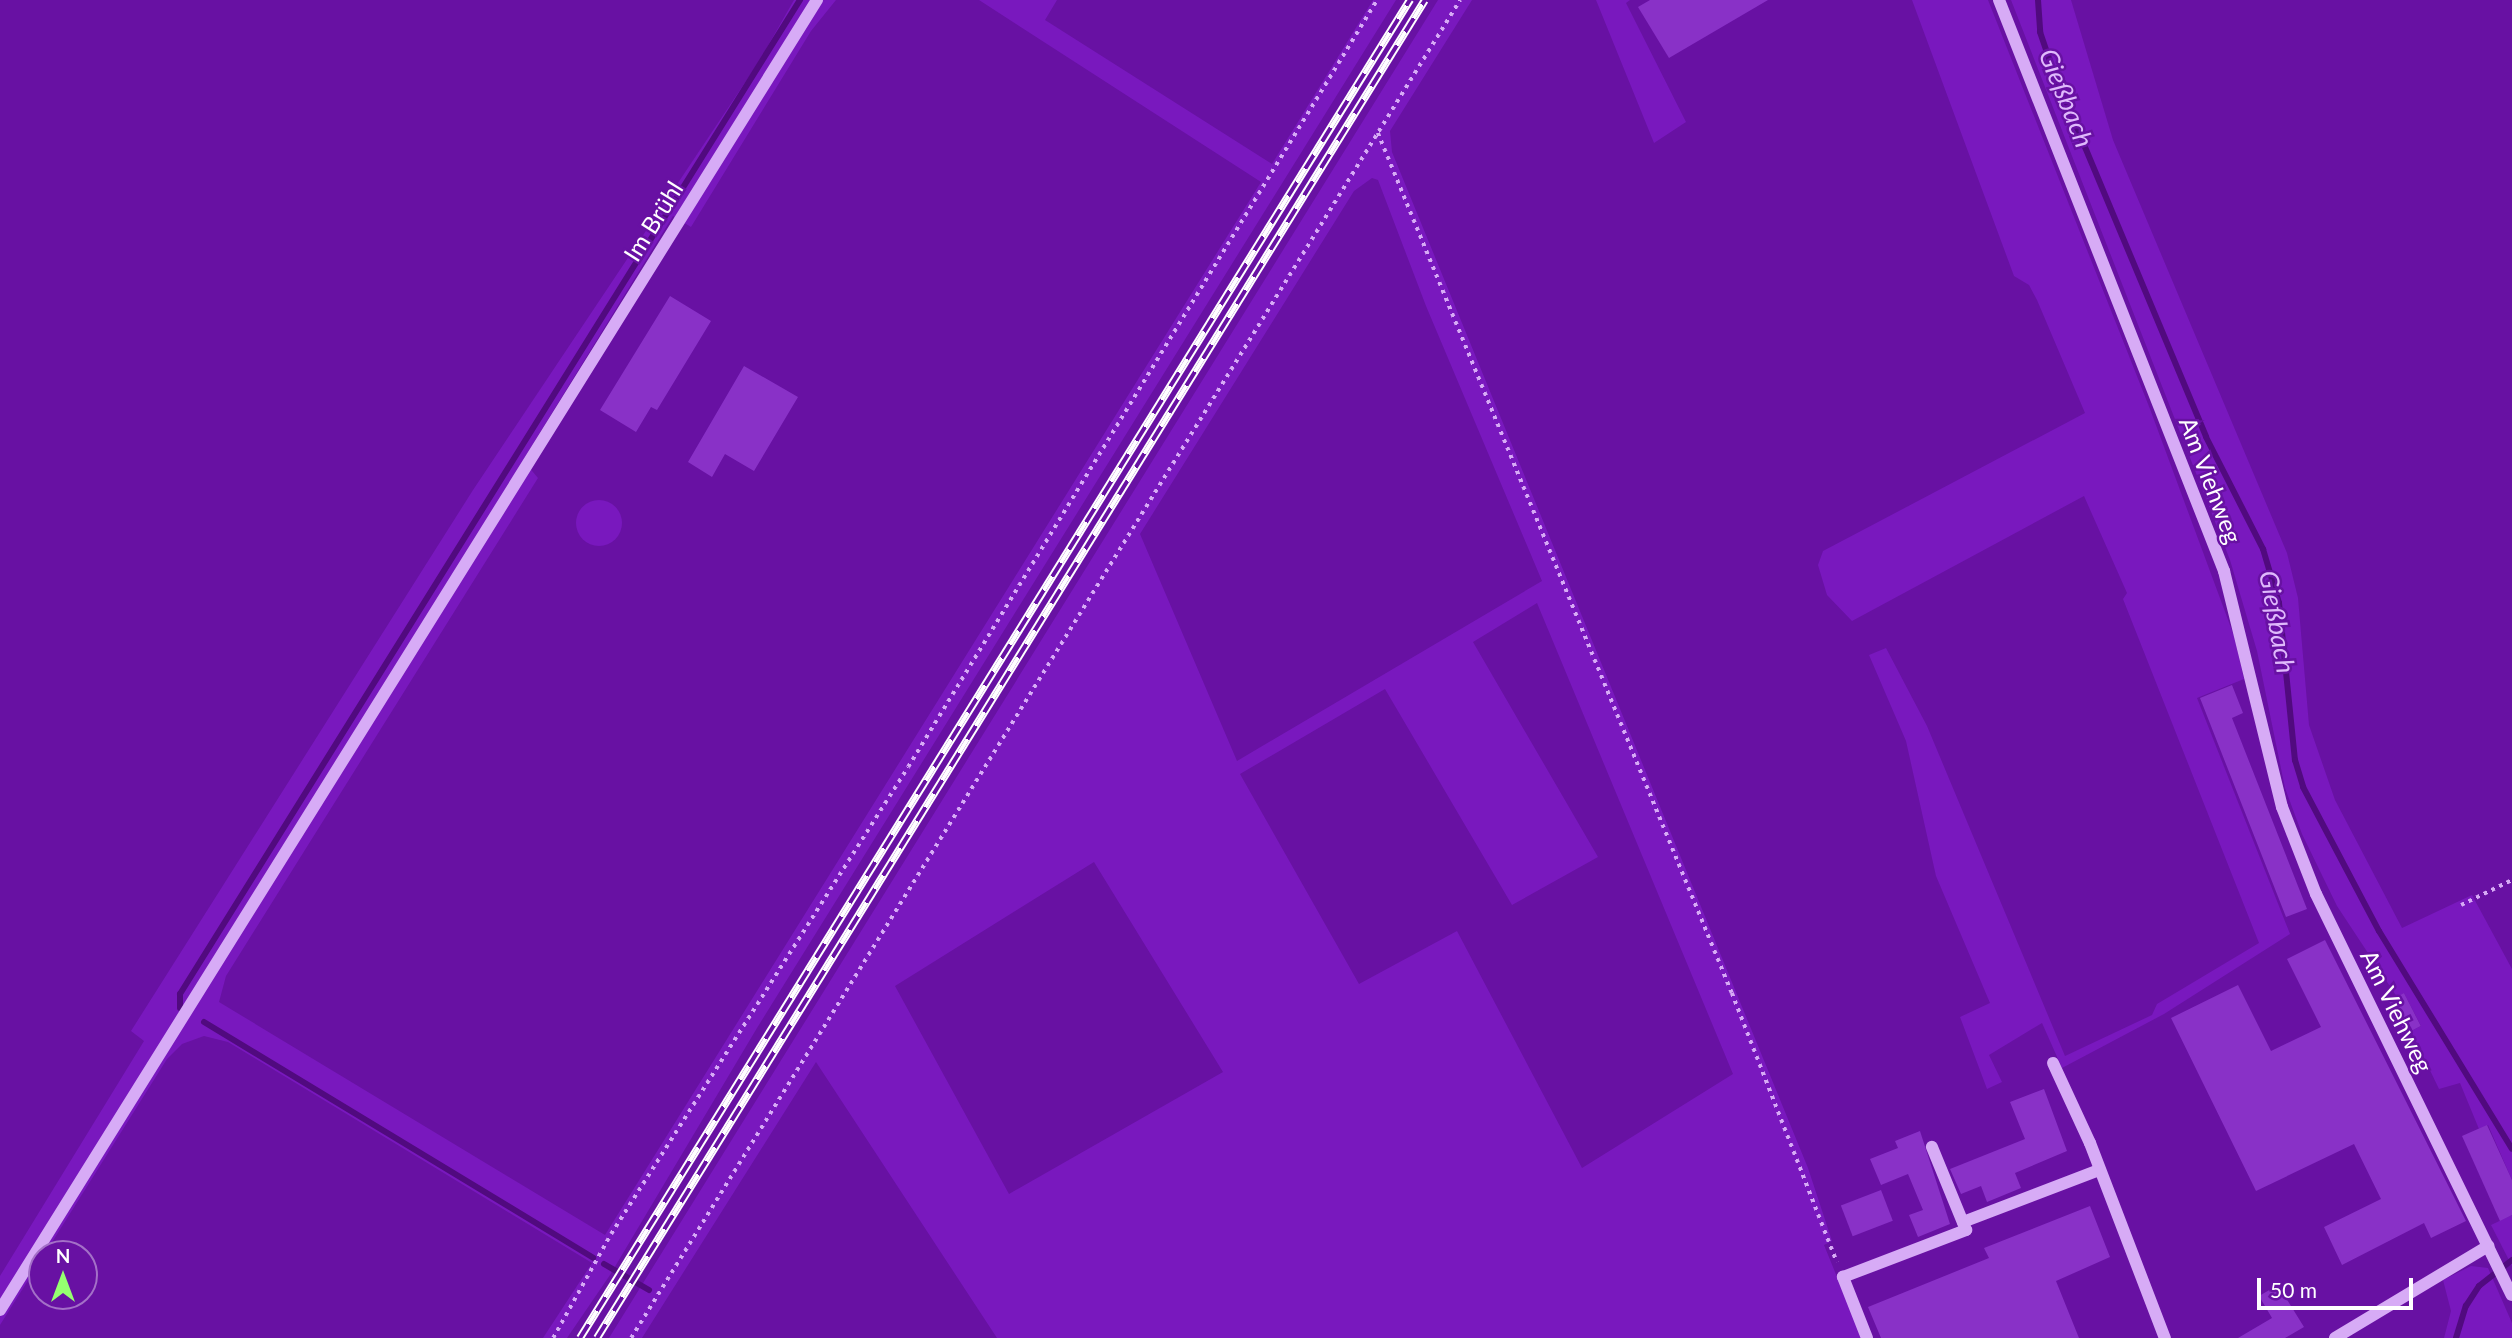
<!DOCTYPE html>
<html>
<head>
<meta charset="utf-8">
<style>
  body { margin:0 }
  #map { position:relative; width:2512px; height:1338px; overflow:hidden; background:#6811a3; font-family:Lato,sans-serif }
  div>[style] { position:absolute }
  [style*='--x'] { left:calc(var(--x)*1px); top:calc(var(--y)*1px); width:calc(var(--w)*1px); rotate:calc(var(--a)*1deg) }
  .green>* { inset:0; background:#7918be }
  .round { border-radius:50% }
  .stream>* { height:6px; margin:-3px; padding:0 3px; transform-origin:3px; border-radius:3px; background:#510a7f }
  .building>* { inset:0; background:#8931c7; transform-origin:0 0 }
  .path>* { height:3.5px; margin-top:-1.75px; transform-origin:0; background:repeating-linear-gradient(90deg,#d7abf6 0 3.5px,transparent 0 8.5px) }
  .minor>* { height:12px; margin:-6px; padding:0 6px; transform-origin:6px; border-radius:6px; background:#d7abf6 }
  .rail>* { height:8px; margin-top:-4px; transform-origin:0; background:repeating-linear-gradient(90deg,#6811a3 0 16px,#fff 0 32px); box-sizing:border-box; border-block:2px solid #fff }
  span { translate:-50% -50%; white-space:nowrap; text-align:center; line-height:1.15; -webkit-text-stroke:5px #6811a3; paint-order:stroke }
  .street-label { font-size:24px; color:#fff }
  .water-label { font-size:26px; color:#dfb9fc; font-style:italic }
  .north { position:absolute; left:28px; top:1240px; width:70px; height:70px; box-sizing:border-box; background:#6811a3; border:2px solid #a470c8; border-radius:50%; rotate:0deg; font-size:19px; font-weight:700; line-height:28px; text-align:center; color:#fff }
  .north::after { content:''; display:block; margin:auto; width:24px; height:32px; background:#95ff70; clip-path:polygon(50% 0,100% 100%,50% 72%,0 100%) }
  .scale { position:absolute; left:2257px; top:1278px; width:156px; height:32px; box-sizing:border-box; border:4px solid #fff; border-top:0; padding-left:9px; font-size:21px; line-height:24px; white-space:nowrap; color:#fff; -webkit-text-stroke:5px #6811a3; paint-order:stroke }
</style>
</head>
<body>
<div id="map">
  <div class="green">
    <i style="clip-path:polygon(794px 0,836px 0,811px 31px,691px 227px,673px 216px,523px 460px,538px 478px,226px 976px,219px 1002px,605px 1235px,1261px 182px,979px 0,1057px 0,1045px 20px,1272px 164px,1373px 0,1396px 0,757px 1028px,610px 1275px,567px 1338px,543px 1338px,592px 1263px,228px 1042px,204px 1036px,182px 1044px,167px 1059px,0 1325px,0 1276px,144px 1041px,131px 1031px,473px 490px,758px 63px)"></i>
    <i style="clip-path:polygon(evenodd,1438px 0,1472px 0,1390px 131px,1392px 152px,1808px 1168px,1832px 1241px,1824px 1245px,1862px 1338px,997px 1338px,816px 1062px,642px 1338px,609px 1338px,1438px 0,1372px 178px,1378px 180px,1426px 306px,1542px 581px,1237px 761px,1140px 534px,1354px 191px,1372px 178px,1438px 0,1537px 603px,1733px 1074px,1582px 1168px,1457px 931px,1359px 984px,1240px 774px,1385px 689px,1512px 905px,1598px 857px,1473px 642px,1537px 603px,1438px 0,1094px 862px,1223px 1072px,1009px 1194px,895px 986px,1094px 862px)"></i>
    <i style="clip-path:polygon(1596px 0,1630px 0,1626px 3px,1686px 122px,1654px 143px)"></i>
    <i style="clip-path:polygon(1912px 0,1988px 0,2150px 409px,2234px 636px,2244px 679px,2197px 698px,2290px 934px,2164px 1014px,2062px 1068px,2042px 1023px,1989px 1055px,2002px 1082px,1987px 1089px,1960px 1017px,1990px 1003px,1936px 876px,1906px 741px,1869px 655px,1886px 648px,1927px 726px,2065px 1056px,2152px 1015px,2157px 1004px,2259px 943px,2123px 599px,2127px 593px,2084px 496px,1852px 621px,1827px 595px,1818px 565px,1823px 551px,2085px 413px,2037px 300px,2029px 285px,2014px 276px)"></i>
    <i style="clip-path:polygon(2011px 0,2071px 0,2113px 140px,2287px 553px,2298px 598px,2309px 725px,2335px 800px,2402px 928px,2472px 895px,2512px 969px,2512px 1180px,2488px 1125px,2479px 1129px,2460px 1083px,2439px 1089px,2411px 1031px,2421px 1026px,2404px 993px,2397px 997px,2337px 906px,2302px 834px,2285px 788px,2257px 651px,2230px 560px)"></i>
    <i class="round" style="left:576px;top:500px;width:46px;height:46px"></i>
    <i style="clip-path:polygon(2512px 1215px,2512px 1266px,2491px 1225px)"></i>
    <i style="clip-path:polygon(2471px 1266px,2488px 1268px,2512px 1323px,2512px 1338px,2444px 1338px,2451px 1311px,2443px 1280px)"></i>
  </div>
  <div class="stream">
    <i style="--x:2038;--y:0;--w:32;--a:86"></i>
    <i style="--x:2040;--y:32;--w:43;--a:71.1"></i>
    <i style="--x:2054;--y:73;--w:394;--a:67.3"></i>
    <i style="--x:2206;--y:437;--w:126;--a:63"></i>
    <i style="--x:2263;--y:549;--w:56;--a:73.5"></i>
    <i style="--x:2279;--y:603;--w:158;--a:84.2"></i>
    <i style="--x:2295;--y:760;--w:28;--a:73"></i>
    <i style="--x:2303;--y:787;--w:163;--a:62.2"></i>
    <i style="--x:2379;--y:931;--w:255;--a:58.6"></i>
    <i style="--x:180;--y:1008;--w:14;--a:-90"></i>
    <i style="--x:180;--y:994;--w:1172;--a:-58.05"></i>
    <i style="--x:204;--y:1022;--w:455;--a:31.2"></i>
    <i style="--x:604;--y:1264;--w:52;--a:30"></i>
    <i style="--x:2456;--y:1338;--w:34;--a:-73"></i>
    <i style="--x:2466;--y:1306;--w:24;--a:-57"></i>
    <i style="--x:2479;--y:1286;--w:42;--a:-38.2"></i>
  </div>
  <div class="building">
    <i style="clip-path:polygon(1650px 0,1768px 0,1669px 58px,1638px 7px)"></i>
    <i style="clip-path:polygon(670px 296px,711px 321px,657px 410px,651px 407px,636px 432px,600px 410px)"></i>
    <i style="clip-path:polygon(744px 366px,798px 397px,754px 471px,725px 454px,712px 477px,688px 462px)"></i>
    <i style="clip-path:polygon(2232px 685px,2243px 713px,2232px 718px,2307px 909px,2286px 917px,2200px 698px)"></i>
    <i style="clip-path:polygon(2325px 940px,2466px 1221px,2431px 1238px,2424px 1223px,2342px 1265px,2324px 1227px,2381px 1199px,2354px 1144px,2256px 1191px,2171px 1018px,2238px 985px,2271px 1051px,2321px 1027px,2287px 959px)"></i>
    <i style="left:2404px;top:993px;width:37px;height:17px;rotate:63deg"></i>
    <i style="clip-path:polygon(2044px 1089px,2067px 1151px,2015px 1173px,2021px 1188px,1987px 1202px,1981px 1186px,1961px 1194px,1950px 1169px,2025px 1139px,2010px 1102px)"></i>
    <i style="clip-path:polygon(2487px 1125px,2512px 1180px,2512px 1215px,2500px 1221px,2462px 1136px)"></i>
    <i style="clip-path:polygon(1920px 1131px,1950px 1224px,1918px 1237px,1909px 1215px,1923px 1210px,1908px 1174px,1881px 1185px,1870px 1159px,1898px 1148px,1895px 1141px)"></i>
    <i style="left:1881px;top:1190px;width:33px;height:43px;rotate:69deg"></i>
    <i style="clip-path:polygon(2090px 1206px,2110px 1257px,2056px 1281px,2079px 1338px,1881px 1338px,1868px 1307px,1989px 1258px,1984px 1248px)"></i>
    <i style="clip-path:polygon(2278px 1285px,2304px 1327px,2285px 1338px,2238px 1338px,2272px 1318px,2259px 1296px)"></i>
  </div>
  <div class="path">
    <i style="--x:1378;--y:133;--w:930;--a:67.63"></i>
    <i style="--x:1732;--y:993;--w:289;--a:68.7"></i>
    <i style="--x:2461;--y:905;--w:57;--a:-26.1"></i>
    <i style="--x:553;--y:1338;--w:119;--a:-60.9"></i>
    <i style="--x:611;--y:1234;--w:553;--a:-57.54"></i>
    <i style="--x:908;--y:767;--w:899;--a:-58.56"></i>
    <i style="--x:631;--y:1338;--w:1574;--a:-58.22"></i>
  </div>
  <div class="minor">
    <i style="--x:1999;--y:0;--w:614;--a:68.49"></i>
    <i style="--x:2224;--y:571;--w:243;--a:76.2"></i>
    <i style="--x:2282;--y:807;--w:93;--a:68.7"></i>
    <i style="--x:2316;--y:894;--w:446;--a:64"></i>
    <i style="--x:2053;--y:1063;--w:88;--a:65.2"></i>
    <i style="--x:2090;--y:1143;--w:209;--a:69"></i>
    <i style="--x:1963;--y:1222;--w:146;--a:-20.9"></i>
    <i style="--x:0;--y:1310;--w:1544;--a:-58.05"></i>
    <i style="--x:1867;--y:1338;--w:66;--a:-111.5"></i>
    <i style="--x:1843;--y:1277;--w:132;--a:-20.9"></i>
    <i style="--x:1966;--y:1230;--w:90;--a:-112.3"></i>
    <i style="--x:2335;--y:1338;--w:179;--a:-31"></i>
  </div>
  <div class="rail">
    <i style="--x:580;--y:1338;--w:1575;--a:-58.19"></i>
    <i style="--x:597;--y:1338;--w:1573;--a:-58.25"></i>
  </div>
  <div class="street-label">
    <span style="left:653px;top:221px;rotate:-58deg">Im Brühl</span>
    <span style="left:2211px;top:480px;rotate:69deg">Am Viehweg</span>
    <span style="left:2397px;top:1011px;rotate:64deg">Am Viehweg</span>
  </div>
  <div class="water-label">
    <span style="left:2066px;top:98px;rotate:68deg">Gießbach</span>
    <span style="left:2277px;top:622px;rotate:80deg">Gießbach</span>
  </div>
  <div class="north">N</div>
  <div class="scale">50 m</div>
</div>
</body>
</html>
